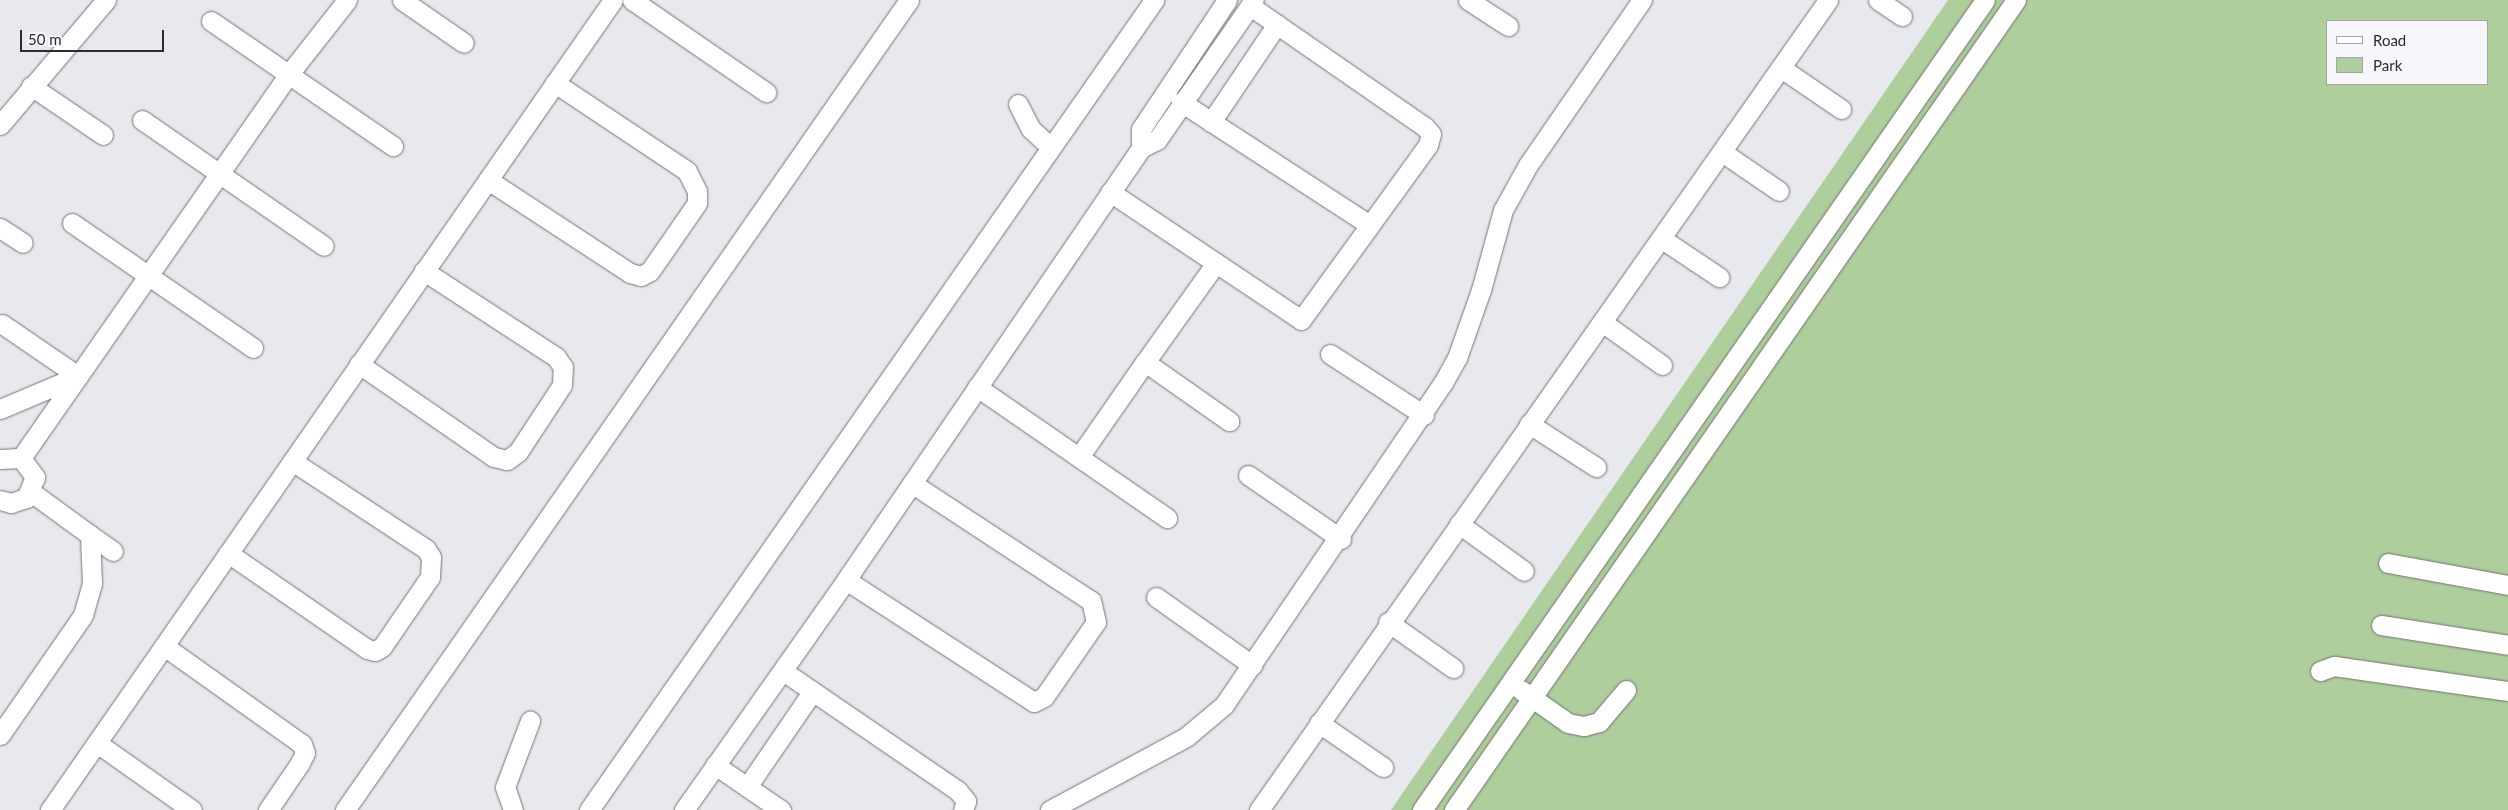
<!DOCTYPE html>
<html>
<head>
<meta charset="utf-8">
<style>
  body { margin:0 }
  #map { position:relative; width:2508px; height:810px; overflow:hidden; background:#e8e9ee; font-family:Lato,sans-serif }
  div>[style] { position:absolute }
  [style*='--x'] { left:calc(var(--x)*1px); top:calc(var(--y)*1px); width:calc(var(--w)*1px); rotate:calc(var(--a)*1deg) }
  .green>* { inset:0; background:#aece9b }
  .roads { filter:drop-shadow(0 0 1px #737478) drop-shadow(0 0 1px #737478) }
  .minor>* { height:19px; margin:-9.5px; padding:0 9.5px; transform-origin:9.5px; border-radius:9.5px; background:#fff }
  span { translate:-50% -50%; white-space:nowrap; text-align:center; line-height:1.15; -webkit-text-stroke:5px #f6f6fb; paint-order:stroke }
  .legend { position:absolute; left:2326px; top:20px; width:162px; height:65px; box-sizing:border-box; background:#f6f6fb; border:1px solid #a5a5a9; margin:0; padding:6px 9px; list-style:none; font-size:15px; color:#2c2c2e }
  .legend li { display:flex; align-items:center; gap:10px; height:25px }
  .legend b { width:25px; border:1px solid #a5a5a9 }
  .scale { position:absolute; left:20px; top:30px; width:144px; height:22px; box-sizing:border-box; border:2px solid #2c2c2e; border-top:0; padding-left:6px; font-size:15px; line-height:18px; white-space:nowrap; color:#2c2c2e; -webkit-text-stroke:4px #f6f6fb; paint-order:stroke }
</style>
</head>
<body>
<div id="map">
  <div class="green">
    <i style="clip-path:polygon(evenodd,1948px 0,2508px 0,2508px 810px,1391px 810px,1948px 0,2327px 21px,2487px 21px,2487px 84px,2327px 84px,2327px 21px)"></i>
  </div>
  <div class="roads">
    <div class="minor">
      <i style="--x:402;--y:0;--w:75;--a:34.7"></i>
      <i style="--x:632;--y:0;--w:163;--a:34.5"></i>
      <i style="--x:1468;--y:0;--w:48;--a:33"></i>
      <i style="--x:1878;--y:0;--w:29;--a:34"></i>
      <i style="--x:211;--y:21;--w:221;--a:34.5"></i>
      <i style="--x:1781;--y:68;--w:73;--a:34.3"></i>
      <i style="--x:31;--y:86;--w:87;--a:34.2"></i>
      <i style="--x:1181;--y:102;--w:225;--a:33.1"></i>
      <i style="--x:1370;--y:225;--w:99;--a:-54.1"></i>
      <i style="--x:1428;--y:145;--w:11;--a:-75"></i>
      <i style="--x:1431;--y:134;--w:9;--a:-131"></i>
      <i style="--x:1425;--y:127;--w:213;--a:-145.3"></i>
      <i style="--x:1018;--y:104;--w:28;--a:63"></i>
      <i style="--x:1031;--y:129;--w:26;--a:43"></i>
      <i style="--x:142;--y:120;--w:221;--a:34.7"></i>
      <i style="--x:1211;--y:122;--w:118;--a:-56"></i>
      <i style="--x:0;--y:125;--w:164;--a:-49.7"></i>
      <i style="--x:1141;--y:148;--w:19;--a:-90"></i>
      <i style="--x:1141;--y:129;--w:155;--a:-56.3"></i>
      <i style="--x:1722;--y:152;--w:69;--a:34.4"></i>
      <i style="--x:488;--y:180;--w:170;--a:33.2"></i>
      <i style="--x:630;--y:273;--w:11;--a:15"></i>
      <i style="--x:641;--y:276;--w:10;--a:-29"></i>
      <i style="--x:650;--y:271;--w:83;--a:-55.3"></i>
      <i style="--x:697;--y:203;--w:12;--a:-90"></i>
      <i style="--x:697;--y:191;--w:22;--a:-117"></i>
      <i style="--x:687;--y:171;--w:159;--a:-146.3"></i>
      <i style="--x:1110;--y:192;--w:230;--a:33.8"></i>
      <i style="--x:1301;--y:320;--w:117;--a:-54"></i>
      <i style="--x:72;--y:223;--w:220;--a:34.6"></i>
      <i style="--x:0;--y:228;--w:27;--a:33"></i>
      <i style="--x:1662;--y:239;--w:69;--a:33.7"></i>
      <i style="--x:1216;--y:263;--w:122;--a:125.6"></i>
      <i style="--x:1145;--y:362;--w:103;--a:35.1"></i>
      <i style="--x:1602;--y:322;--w:74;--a:35.6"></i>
      <i style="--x:1330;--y:354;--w:112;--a:33"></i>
      <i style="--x:359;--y:364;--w:164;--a:34.6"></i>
      <i style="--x:494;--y:457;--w:13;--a:13"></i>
      <i style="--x:507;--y:460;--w:14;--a:-36"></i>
      <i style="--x:518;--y:452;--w:80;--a:-56.7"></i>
      <i style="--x:562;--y:385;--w:18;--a:-87"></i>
      <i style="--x:563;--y:367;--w:12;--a:-125"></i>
      <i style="--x:556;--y:357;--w:158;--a:-146.9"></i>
      <i style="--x:977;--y:387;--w:231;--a:34.6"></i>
      <i style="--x:0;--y:409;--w:85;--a:-22.9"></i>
      <i style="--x:78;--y:376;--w:92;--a:-145.6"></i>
      <i style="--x:1529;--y:424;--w:80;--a:32.7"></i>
      <i style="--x:1079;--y:457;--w:116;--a:-55.2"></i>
      <i style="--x:21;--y:458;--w:468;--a:-55.1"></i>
      <i style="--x:289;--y:74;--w:94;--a:-51.9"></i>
      <i style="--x:0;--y:459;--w:21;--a:-3"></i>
      <i style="--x:21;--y:458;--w:24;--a:54"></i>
      <i style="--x:35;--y:477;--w:23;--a:113"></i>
      <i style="--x:26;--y:498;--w:16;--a:162"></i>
      <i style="--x:11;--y:503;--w:11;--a:-165"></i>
      <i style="--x:1248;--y:475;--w:113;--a:34.5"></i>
      <i style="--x:1459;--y:524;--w:80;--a:35.9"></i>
      <i style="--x:90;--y:535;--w:28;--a:35"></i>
      <i style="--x:228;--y:553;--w:169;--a:34.6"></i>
      <i style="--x:367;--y:649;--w:8;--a:14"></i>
      <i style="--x:375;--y:651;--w:8;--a:-30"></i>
      <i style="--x:382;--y:647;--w:85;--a:-55.6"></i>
      <i style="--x:430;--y:577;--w:20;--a:-87"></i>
      <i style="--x:431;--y:557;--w:9;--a:-122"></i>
      <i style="--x:426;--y:549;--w:160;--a:-146.7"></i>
      <i style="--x:2388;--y:563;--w:122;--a:10.4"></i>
      <i style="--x:846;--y:580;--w:224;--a:33"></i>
      <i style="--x:1034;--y:702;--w:11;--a:-27"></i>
      <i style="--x:1044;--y:697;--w:91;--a:-55.3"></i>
      <i style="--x:1096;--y:622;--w:22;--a:-103"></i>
      <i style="--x:1091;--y:601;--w:213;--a:-146.7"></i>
      <i style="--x:1156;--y:597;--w:118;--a:35.3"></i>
      <i style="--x:1388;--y:622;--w:80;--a:35.3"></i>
      <i style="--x:2381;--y:625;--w:129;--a:8.9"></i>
      <i style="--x:164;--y:646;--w:169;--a:35.4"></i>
      <i style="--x:302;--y:744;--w:9;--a:72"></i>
      <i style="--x:305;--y:753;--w:11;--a:117"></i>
      <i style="--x:300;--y:763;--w:57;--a:124.2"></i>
      <i style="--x:783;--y:671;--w:212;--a:34.4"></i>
      <i style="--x:958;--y:791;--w:13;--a:51"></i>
      <i style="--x:966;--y:801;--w:9;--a:108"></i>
      <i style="--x:2320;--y:671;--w:15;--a:-20"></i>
      <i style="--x:2334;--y:666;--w:176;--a:8.2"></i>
      <i style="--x:1521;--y:690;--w:57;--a:35.1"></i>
      <i style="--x:1568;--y:723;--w:16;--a:11"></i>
      <i style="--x:1584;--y:726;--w:16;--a:-15"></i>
      <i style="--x:1599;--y:722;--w:42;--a:-49.8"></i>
      <i style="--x:1319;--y:723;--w:78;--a:34.5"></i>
      <i style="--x:0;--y:735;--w:146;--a:-55.3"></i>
      <i style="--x:83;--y:615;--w:33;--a:-74"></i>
      <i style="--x:92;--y:583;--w:48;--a:-92.4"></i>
      <i style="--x:90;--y:535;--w:73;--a:-143.9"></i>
      <i style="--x:97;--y:743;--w:116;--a:35.2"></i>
      <i style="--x:715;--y:765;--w:80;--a:34.3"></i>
      <i style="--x:747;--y:787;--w:115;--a:-55.6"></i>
      <i style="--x:50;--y:810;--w:986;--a:-55.2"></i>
      <i style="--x:345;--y:810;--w:987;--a:-55.15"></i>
      <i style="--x:513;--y:810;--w:24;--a:-109"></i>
      <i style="--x:505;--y:787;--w:71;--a:-69.3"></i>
      <i style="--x:589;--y:810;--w:988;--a:-55.1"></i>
      <i style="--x:684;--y:810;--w:281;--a:-54.8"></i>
      <i style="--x:846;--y:580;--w:523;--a:-55.67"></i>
      <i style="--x:1141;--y:148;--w:18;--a:-27"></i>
      <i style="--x:1157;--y:140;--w:170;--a:-55.3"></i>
      <i style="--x:1050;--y:810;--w:154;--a:-28.2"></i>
      <i style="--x:1186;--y:737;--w:50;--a:-40.1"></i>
      <i style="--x:1224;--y:705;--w:389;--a:-55.8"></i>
      <i style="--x:1443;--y:383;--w:29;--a:-61"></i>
      <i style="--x:1457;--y:358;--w:72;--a:-70.6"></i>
      <i style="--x:1481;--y:290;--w:83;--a:-74.6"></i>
      <i style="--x:1503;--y:210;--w:51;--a:-60.9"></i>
      <i style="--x:1528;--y:165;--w:201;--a:-55.4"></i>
      <i style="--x:1259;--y:810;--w:990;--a:-54.91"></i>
      <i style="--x:1422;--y:810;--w:986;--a:-55.2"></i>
      <i style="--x:1454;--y:810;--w:986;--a:-55.25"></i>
    </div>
  </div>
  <ul class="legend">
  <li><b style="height:6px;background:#fff"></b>Road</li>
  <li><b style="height:14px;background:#aece9b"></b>Park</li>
  </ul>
  <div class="scale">50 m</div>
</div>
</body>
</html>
